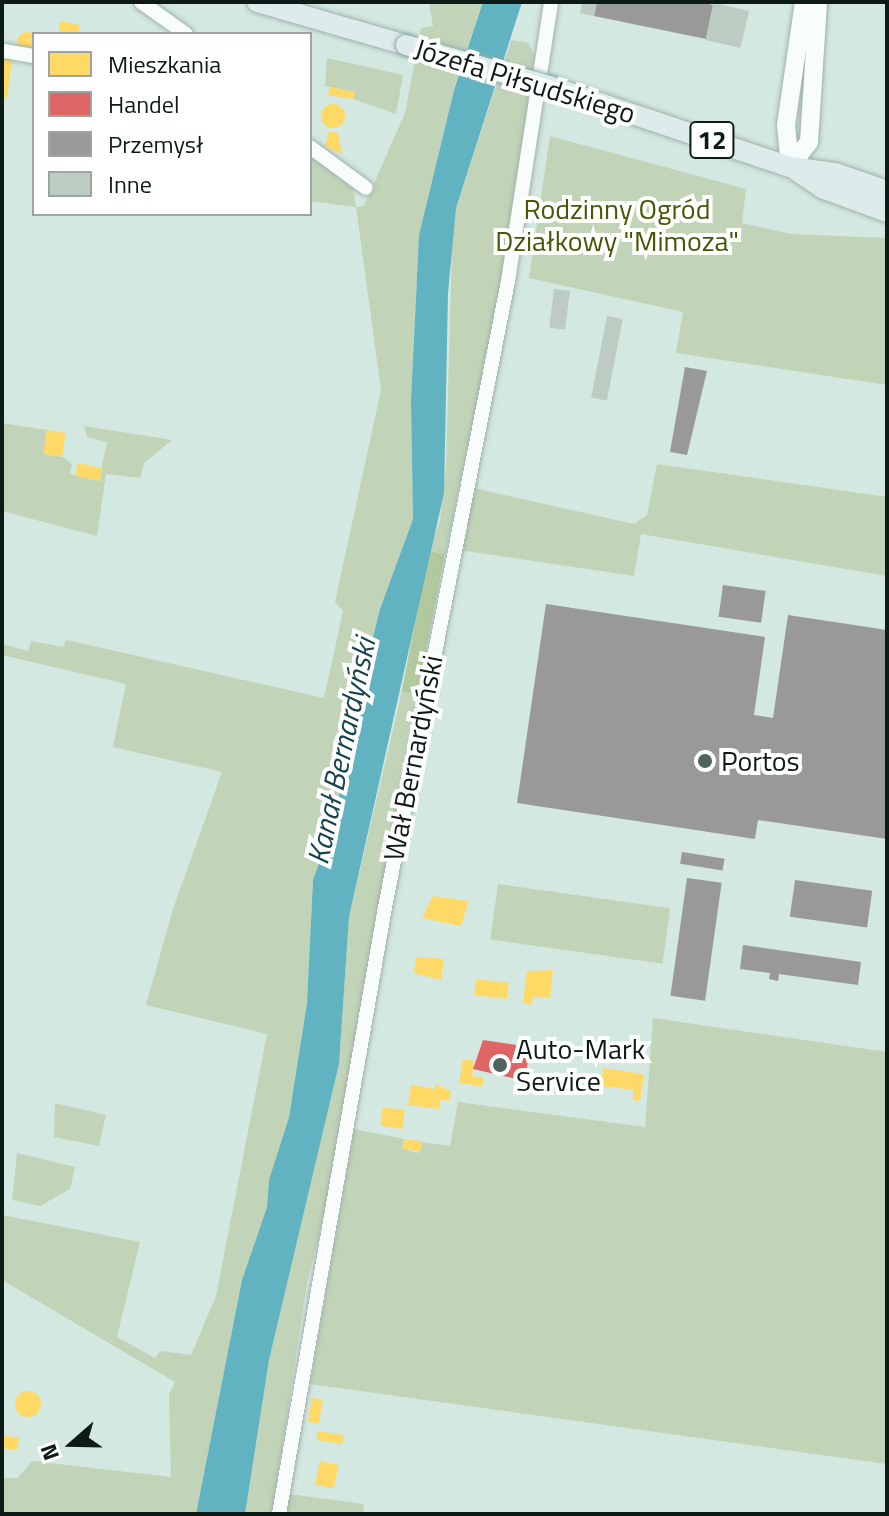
<!DOCTYPE html>
<html>
<head>
<meta charset="utf-8">
<style>
  body { margin:0 }
  #map { position:relative; width:889px; height:1516px; overflow:hidden; background:#d2e8e0; font-family:"Titillium Web",sans-serif }
  div>[style] { position:absolute }
  [style*='--x'] { left:calc(var(--x)*1px); top:calc(var(--y)*1px); width:calc(var(--w)*1px); rotate:calc(var(--a)*1deg) }
  .green>* { inset:0; background:#c2d4b8; transform-origin:0 0 }
  .forest>* { inset:0; background:#b2c99e; transform-origin:0 0 }
  .water>* { inset:0; background:#62b3c2 }
  .homes>* { inset:0; background:#ffd966; transform-origin:0 0 }
  .round { border-radius:50% }
  .shops>* { inset:0; background:#e06666 }
  .industry>* { inset:0; background:#999; transform-origin:0 0 }
  .building>* { inset:0; background:#bdccc3; transform-origin:0 0 }
  .roads { filter:drop-shadow(0 0 2px #a0b2ab) drop-shadow(0 0 2px #a0b2ab) }
  .street>* { height:14px; margin:-7px; padding:0 7px; transform-origin:7px; border-radius:7px; background:#f8fcfa }
  .secondary>* { height:18px; margin:-9px; padding:0 9px; transform-origin:9px; border-radius:9px; background:#f8fcfa }
  .primary>* { height:20px; margin:-10px; padding:0 10px; transform-origin:10px; border-radius:10px; background:#ddebea }
  .bridges { filter:drop-shadow(0 0 2px #8daca7) drop-shadow(0 0 2px #8daca7) }
  .primary-bridge>* { height:20px; margin:-10px; padding:0 10px; transform-origin:10px; border-radius:10px; background:#ddebea }
  .dots>* { width:22px; height:22px; translate:-50% -50%; box-sizing:border-box; border:4px solid #fff; border-radius:50% }
  span { translate:-50% -50%; white-space:nowrap; text-align:center; line-height:1.15; -webkit-text-stroke:8px #fff; paint-order:stroke }
  .shield-label span { padding:2px 6px; background:#fff; border:2px solid; border-radius:6px; -webkit-text-stroke-width:0 }
  .shield-label { font-size:26px; color:#0c1b16; font-weight:700 }
  .street-label { font-size:28px; color:#0c1b16 }
  .park-label { font-size:28px; color:#445905 }
  .poi-label { font-size:28px; color:#0c1b16 }
  .left { translate:0 -50%; text-align:left }
  .water-label { font-size:30px; color:#16434e; font-style:italic }
  .frame { position:absolute; inset:0; border:4px solid #0c1b16; pointer-events:none }
  .legend { position:absolute; left:32px; top:32px; width:280px; height:184px; box-sizing:border-box; background:#fff; border:2px solid #9ea4a2; margin:0; padding:10px 14px; list-style:none; font-size:24px; color:#0c1b16 }
  .legend li { display:flex; align-items:center; gap:16px; height:40px }
  .legend b { width:40px; border:2px solid #9ea4a2 }
  .north { position:absolute; left:32px; top:1404px; width:80px; height:80px; -webkit-text-stroke:6px #fff; paint-order:stroke; rotate:250deg; font-size:22px; font-weight:700; line-height:32px; text-align:center; color:#0c1b16 }
  .north::after { content:''; display:block; margin:auto; width:28px; height:36px; background:#0c1b16; clip-path:polygon(50% 0,100% 100%,50% 72%,0 100%) }
</style>
</head>
<body>
<div id="map">
  <div class="green">
    <i style="clip-path:polygon(429px 2px,483px 2px,454px 89px,419px 235px,411px 400px,413px 519px,380px 609px,355px 708px,336px 816px,313px 880px,307px 1003px,289px 1117px,269px 1180px,267px 1207px,242px 1280px,196px 1514px,2px 1514px,2px 1478px,18px 1478px,32px 1461px,171px 1477px,169px 1395px,175px 1382px,2px 1280px,2px 1215px,140px 1242px,117px 1337px,155px 1358px,161px 1351px,191px 1355px,216px 1296px,267px 1034px,146px 1005px,173px 909px,222px 772px,113px 747px,126px 684px,2px 655px,2px 644px,28px 651px,31px 641px,63px 647px,66px 640px,80px 643px,324px 698px,343px 611px,335px 602px,381px 390px,356px 207px,310px 201px,310px 154px,353px 189px,356px 207px,364px 206px,405px 113px,421px 28px,433px 26px)"></i>
    <i style="clip-path:polygon(511px 40px,529px 43px,535px 57px,528px 83px,528px 119px,499px 299px,445px 554px,429px 551px,440px 520px,446px 466px,452px 244px,456px 208px)"></i>
    <i style="clip-path:polygon(327px 58px,403px 75px,396px 114px,353px 99px,355px 92px,325px 86px)"></i>
    <i style="clip-path:polygon(550px 136px,746px 189px,742px 223px,791px 234px,887px 238px,887px 385px,676px 353px,683px 312px,529px 278px)"></i>
    <i style="clip-path:polygon(2px 423px,47px 430px,44px 454px,63px 457px,72px 464px,70px 474px,99px 481px,107px 442px,87px 437px,84px 426px,172px 440px,144px 463px,140px 478px,106px 474px,97px 536px,2px 511px)"></i>
    <i style="clip-path:polygon(657px 464px,887px 497px,887px 576px,641px 534px,634px 576px,459px 550px,473px 488px,634px 524px,647px 515px)"></i>
    <i style="clip-path:polygon(402px 691px,420px 695px,325px 1213px,307px 1283px,272px 1514px,245px 1514px,269px 1360px,339px 1064px,349px 917px)"></i>
    <i style="left:498px;top:884px;width:174px;height:56px;rotate:8deg"></i>
    <i style="clip-path:polygon(653px 1018px,887px 1052px,887px 1464px,310px 1384px,354px 1129px,404px 1139px,402px 1149px,419px 1153px,422px 1142px,450px 1146px,458px 1102px,645px 1127px)"></i>
    <i style="clip-path:polygon(55px 1103px,106px 1115px,99px 1146px,54px 1137px)"></i>
    <i style="clip-path:polygon(17px 1153px,75px 1167px,70px 1189px,40px 1206px,12px 1200px)"></i>
    <i style="clip-path:polygon(289px 1494px,364px 1504px,363px 1514px,286px 1514px)"></i>
  </div>
  <div class="forest">
    <i style="left:429px;top:551px;width:16px;height:143px;rotate:11deg"></i>
  </div>
  <div class="water">
    <i style="clip-path:polygon(483px 2px,522px 2px,456px 208px,448px 293px,444px 493px,349px 917px,339px 1064px,269px 1360px,245px 1514px,196px 1514px,242px 1280px,267px 1207px,269px 1180px,289px 1117px,307px 1003px,313px 880px,336px 816px,346px 745px,380px 609px,413px 519px,411px 400px,419px 235px,454px 90px)"></i>
  </div>
  <div class="homes">
    <i style="clip-path:polygon(60px 21px,80px 25px,78px 34px,59px 34px)"></i>
    <i class="round" style="left:17px;top:32px;width:20px;height:20px"></i>
    <i style="clip-path:polygon(2px 58px,12px 59px,7px 98px,2px 97px)"></i>
    <i style="clip-path:polygon(330px 87px,355px 92px,353px 99px,328px 95px)"></i>
    <i class="round" style="left:321px;top:104px;width:24px;height:24px"></i>
    <i style="clip-path:polygon(329px 131px,338px 133px,342px 154px,325px 146px)"></i>
    <i style="left:47px;top:430px;width:19px;height:24px;rotate:9deg"></i>
    <i style="left:78px;top:463px;width:25px;height:13px;rotate:12deg"></i>
    <i style="clip-path:polygon(433px 896px,469px 901px,461px 926px,422px 918px)"></i>
    <i style="clip-path:polygon(416px 957px,444px 959px,441px 980px,414px 973px)"></i>
    <i style="clip-path:polygon(553px 970px,550px 998px,533px 996px,532px 1005px,523px 1003px,527px 971px)"></i>
    <i style="left:476px;top:979px;width:33px;height:16px;rotate:7deg"></i>
    <i style="clip-path:polygon(463px 1059px,474px 1061px,472px 1076px,484px 1078px,483px 1086px,459px 1083px)"></i>
    <i style="clip-path:polygon(603px 1068px,644px 1074px,640px 1101px,633px 1100px,634px 1090px,601px 1086px)"></i>
    <i style="clip-path:polygon(435px 1084px,451px 1091px,449px 1101px,440px 1100px,439px 1109px,408px 1105px,411px 1085px,435px 1089px)"></i>
    <i style="left:383px;top:1107px;width:22px;height:19px;rotate:8deg"></i>
    <i style="left:404px;top:1139px;width:18px;height:10px;rotate:9deg"></i>
    <i class="round" style="left:15px;top:1391px;width:26px;height:26px"></i>
    <i style="left:312px;top:1398px;width:11px;height:24px;rotate:10deg"></i>
    <i style="left:318px;top:1431px;width:26px;height:9px;rotate:9deg"></i>
    <i style="clip-path:polygon(2px 1435px,19px 1438px,17px 1450px,2px 1448px)"></i>
    <i style="left:320px;top:1461px;width:19px;height:24px;rotate:12deg"></i>
  </div>
  <div class="shops">
    <i style="clip-path:polygon(483px 1040px,530px 1047px,525px 1081px,473px 1069px)"></i>
  </div>
  <div class="industry">
    <i style="clip-path:polygon(597px 2px,700px 2px,713px 5px,706px 39px,594px 16px)"></i>
    <i style="clip-path:polygon(685px 367px,707px 371px,687px 455px,670px 452px)"></i>
    <i style="left:723px;top:585px;width:43px;height:32px;rotate:8deg"></i>
    <i style="clip-path:polygon(546px 604px,765px 637px,754px 715px,773px 718px,788px 615px,887px 630px,887px 839px,758px 820px,755px 839px,517px 803px)"></i>
    <i style="left:682px;top:852px;width:43px;height:12px;rotate:9deg"></i>
    <i style="left:687px;top:878px;width:35px;height:119px;rotate:8deg"></i>
    <i style="left:795px;top:880px;width:78px;height:37px;rotate:8deg"></i>
    <i style="clip-path:polygon(743px 945px,861px 962px,858px 985px,779px 974px,778px 981px,769px 979px,770px 973px,740px 969px)"></i>
  </div>
  <div class="building">
    <i style="clip-path:polygon(582px 2px,597px 2px,594px 16px,580px 13px)"></i>
    <i style="left:714px;top:3px;width:36px;height:38px;rotate:13deg"></i>
    <i style="left:554px;top:289px;width:16px;height:39px;rotate:7deg"></i>
    <i style="left:607px;top:316px;width:16px;height:83px;rotate:11deg"></i>
  </div>
  <div class="roads">
    <div class="street">
      <i style="--x:141;--y:2;--w:55;--a:35.4"></i>
      <i style="--x:5;--y:51;--w:29;--a:10"></i>
      <i style="--x:310;--y:147;--w:69;--a:36.2"></i>
      <i style="--x:279;--y:1514;--w:616;--a:-80.09"></i>
      <i style="--x:385;--y:907;--w:638;--a:-78.88"></i>
      <i style="--x:508;--y:281;--w:282;--a:-81.2"></i>
    </div>
    <div class="secondary">
      <i style="--x:790;--y:167;--w:31;--a:-53"></i>
      <i style="--x:809;--y:142;--w:140;--a:-86.3"></i>
      <i style="--x:790;--y:167;--w:42;--a:-95.4"></i>
      <i style="--x:786;--y:125;--w:124;--a:-81.7"></i>
    </div>
    <div class="primary">
      <i style="--x:257;--y:2;--w:155;--a:16.1"></i>
      <i style="--x:552;--y:87;--w:251;--a:18.6"></i>
      <i style="--x:790;--y:167;--w:45;--a:7.6"></i>
      <i style="--x:835;--y:173;--w:55;--a:19.1"></i>
      <i style="--x:797;--y:171;--w:30;--a:34"></i>
      <i style="--x:822;--y:188;--w:69;--a:20.3"></i>
    </div>
  </div>
  <div class="bridges">
    <div class="primary-bridge">
      <i style="--x:406;--y:45;--w:152;--a:16"></i>
    </div>
  </div>
  <div class="dots">
    <i style="left:705px;top:761px;background:#51635d"></i>
    <i style="left:500px;top:1065px;background:#51635d"></i>
  </div>
  <div class="shield-label">
    <span style="left:712px;top:140px">12</span>
  </div>
  <div class="street-label">
    <span style="left:525px;top:81px;rotate:17deg">Józefa Piłsudskiego</span>
    <span style="left:413px;top:758px;rotate:-79deg">Wał Bernardyński</span>
  </div>
  <div class="park-label">
    <span style="left:617px;top:225px">Rodzinny Ogród<br>Działkowy "Mimoza"</span>
  </div>
  <div class="poi-label">
    <span class="left" style="left:721px;top:761px">Portos</span>
    <span class="left" style="left:516px;top:1065px">Auto-Mark<br>Service</span>
  </div>
  <div class="water-label">
    <span style="left:341px;top:751px;rotate:-78deg">Kanał Bernardyński</span>
  </div>
  <div class="frame"></div>
  <ul class="legend">
  <li><b style="height:22px;background:#ffd966"></b>Mieszkania</li>
  <li><b style="height:22px;background:#e06666"></b>Handel</li>
  <li><b style="height:22px;background:#999"></b>Przemysł</li>
  <li><b style="height:22px;background:#bdccc3"></b>Inne</li>
  </ul>
  <div class="north">N</div>
</div>
</body>
</html>
